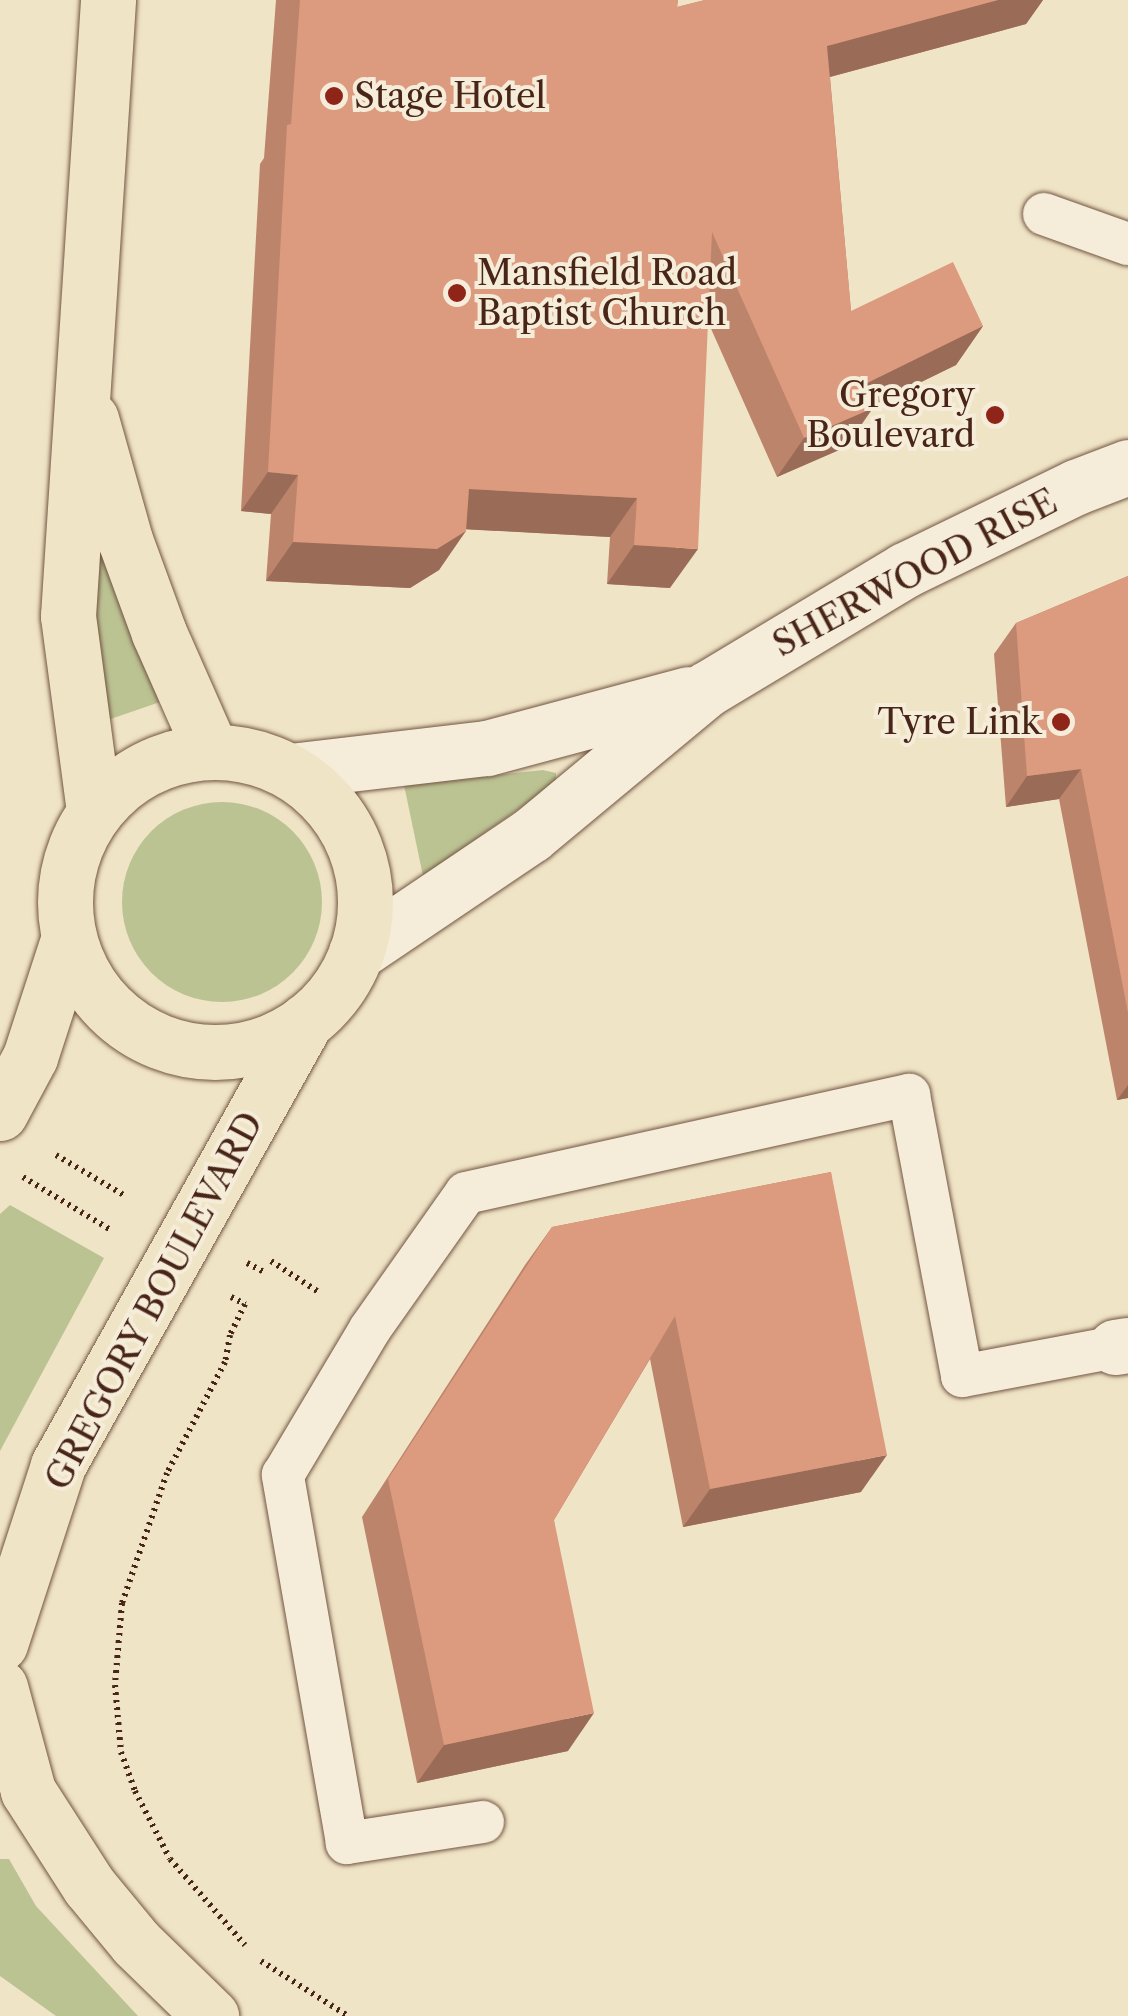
<!DOCTYPE html>
<html>
<head>
<meta charset="utf-8">
<style>
  body { margin:0 }
  #map { position:relative; width:1128px; height:2016px; overflow:hidden; background:#f0e4c6; font-family:"Libre Caslon Text",serif }
  div>[style] { position:absolute }
  [style*='--x'] { left:calc(var(--x)*1px); top:calc(var(--y)*1px); width:calc(var(--w)*1px); rotate:calc(var(--a)*1deg) }
  .green>* { inset:0; background:#bcc393 }
  .round { border-radius:50% }
  .path>* { height:6px; margin-top:-3px; transform-origin:0; background:repeating-linear-gradient(90deg,#482516 0 2.5px,transparent 0 7.5px) }
  .roads { filter:drop-shadow(0 0 2px #725542) drop-shadow(0 0 2px #725542) }
  .service>* { height:42px; margin:-21px; padding:0 21px; transform-origin:21px; border-radius:21px; background:#f5edda }
  .minor>* { height:55px; margin:-27.5px; padding:0 27.5px; transform-origin:27.5px; border-radius:27.5px; background:#f5edda }
  .secondary>* { height:55px; margin:-27.5px; padding:0 27.5px; transform-origin:27.5px; border-radius:27.5px; background:#f5edda }
  .primary>* { height:55px; margin:-27.5px; padding:0 27.5px; transform-origin:27.5px; border-radius:27.5px; background:#f0e4c6 }
  .primary>.ring { margin:-27.5px; padding:0; box-sizing:content-box; background:none; border:55px solid #f0e4c6; border-radius:50% }
  .trunk>* { height:55px; margin:-27.5px; padding:0 27.5px; transform-origin:27.5px; border-radius:27.5px; background:#f0e4c6 }
  .wall>* { inset:0; background:#bd846c }
  .shaded-wall>* { inset:0; background:#9a6c58 }
  .building>* { inset:0; background:#dc9a7e }
  .dots>* { width:28px; height:28px; translate:-50% -50%; box-sizing:border-box; border:5px solid #f5edda; border-radius:50% }
  span { translate:-50% -50%; white-space:nowrap; text-align:center; line-height:1.15; -webkit-text-stroke:8px #f5edda; paint-order:stroke }
  .poi-label { font-size:35px; color:#482516 }
  .left { translate:0 -50%; text-align:left }
  .right { translate:-100% -50%; text-align:right }
  .street-label { font-size:35px; color:#482516 }
</style>
</head>
<body>
<div id="map">
  <div class="green">
    <i style="clip-path:polygon(93px 528px,163px 701px,99px 723px)"></i>
    <i style="clip-path:polygon(543px 770px,556px 773px,556px 783px,423px 876px,404px 785px)"></i>
    <i class="round" style="left:122px;top:802px;width:200px;height:200px"></i>
    <i style="clip-path:polygon(10px 1205px,104px 1258px,0 1451px,0 1214px)"></i>
    <i style="clip-path:polygon(0 1859px,9px 1859px,36px 1906px,138px 2016px,56px 2016px,0 1976px)"></i>
  </div>
  <div class="path">
    <i style="--x:56;--y:1155;--w:82;--a:30.6"></i>
    <i style="--x:23;--y:1177;--w:103;--a:31.1"></i>
    <i style="--x:271;--y:1261;--w:59;--a:33.1"></i>
    <i style="--x:247;--y:1263;--w:19;--a:28"></i>
    <i style="--x:231;--y:1297;--w:16;--a:27"></i>
    <i style="--x:245;--y:1304;--w:34;--a:116"></i>
    <i style="--x:230;--y:1335;--w:27;--a:100"></i>
    <i style="--x:225;--y:1362;--w:125;--a:117.6"></i>
    <i style="--x:167;--y:1473;--w:138;--a:109.1"></i>
    <i style="--x:122;--y:1603;--w:82;--a:94.9"></i>
    <i style="--x:115;--y:1685;--w:67;--a:84.9"></i>
    <i style="--x:121;--y:1752;--w:41;--a:70.3"></i>
    <i style="--x:135;--y:1791;--w:76;--a:62.8"></i>
    <i style="--x:170;--y:1859;--w:114;--a:48.9"></i>
    <i style="--x:261;--y:1961;--w:103;--a:32.3"></i>
  </div>
  <div class="roads">
    <div class="service">
      <i style="--x:1044;--y:214;--w:89;--a:19.7"></i>
      <i style="--x:483;--y:1822;--w:138;--a:171.2"></i>
      <i style="--x:347;--y:1843;--w:374;--a:-99.9"></i>
      <i style="--x:283;--y:1475;--w:170;--a:-59.2"></i>
      <i style="--x:370;--y:1329;--w:166;--a:-54.8"></i>
      <i style="--x:466;--y:1193;--w:454;--a:-12.5"></i>
      <i style="--x:909;--y:1095;--w:286;--a:79.3"></i>
      <i style="--x:962;--y:1376;--w:156;--a:-10.7"></i>
    </div>
    <div class="minor">
      <i style="--x:1115;--y:1347;--w:13;--a:-9"></i>
    </div>
    <div class="secondary">
      <i style="--x:290;--y:771;--w:198;--a:-6.7"></i>
      <i style="--x:487;--y:748;--w:208;--a:-15"></i>
      <i style="--x:356;--y:953;--w:211;--a:-34"></i>
      <i style="--x:531;--y:835;--w:229;--a:-39.7"></i>
      <i style="--x:707;--y:689;--w:231;--a:-31"></i>
      <i style="--x:905;--y:570;--w:190;--a:-25.9"></i>
      <i style="--x:1076;--y:487;--w:56;--a:-21"></i>
    </div>
    <div class="primary">
      <i style="--x:91;--y:419;--w:126;--a:74.3"></i>
      <i style="--x:125;--y:540;--w:99;--a:69.9"></i>
      <i style="--x:159;--y:633;--w:129;--a:66.2"></i>
      <i class="ring" style="left:65px;top:752px;width:245px;height:245px"></i>
      <i style="--x:94;--y:811;--w:197;--a:-97.6"></i>
      <i style="--x:68;--y:616;--w:617;--a:-86.28"></i>
      <i style="--x:0;--y:1113;--w:64;--a:-61.8"></i>
      <i style="--x:30;--y:1057;--w:123;--a:-72"></i>
      <i style="--x:0;--y:1644;--w:188;--a:-72"></i>
      <i style="--x:58;--y:1465;--w:509;--a:-60.81"></i>
    </div>
    <div class="trunk">
      <i style="--x:0;--y:1687;--w:108;--a:74.9"></i>
      <i style="--x:28;--y:1791;--w:113;--a:57.3"></i>
      <i style="--x:89;--y:1886;--w:74;--a:50.5"></i>
      <i style="--x:136;--y:1943;--w:105;--a:44.2"></i>
    </div>
  </div>
  <div class="wall">
    <i style="clip-path:polygon(276px 0,678px 0,677px 7px,705px 0,1043px 0,1026px 24px,830px 77px,851px 311px,983px 326px,956px 365px,872px 406px,846px 447px,777px 477px,708px 322px,670px 588px,607px 584px,610px 537px,466px 529px,439px 570px,410px 588px,266px 581px,271px 514px,241px 511px,260px 164px,264px 158px)"></i>
    <i style="clip-path:polygon(1128px 576px,1128px 1098px,1117px 1100px,1059px 799px,1006px 807px,994px 654px,1016px 623px)"></i>
    <i style="clip-path:polygon(831px 1172px,861px 1492px,683px 1527px,650px 1359px,554px 1520px,568px 1751px,417px 1783px,362px 1517px,525px 1265px,552px 1227px)"></i>
  </div>
  <div class="shaded-wall">
    <i style="clip-path:polygon(998px 0,1043px 0,1026px 24px,800px 85px,827px 46px)"></i>
    <i style="clip-path:polygon(983px 326px,956px 365px,835px 424px,863px 385px)"></i>
    <i style="clip-path:polygon(873px 408px,846px 447px,777px 477px,804px 438px)"></i>
    <i style="clip-path:polygon(268px 472px,298px 475px,271px 514px,241px 511px)"></i>
    <i style="clip-path:polygon(469px 489px,637px 498px,610px 537px,442px 528px)"></i>
    <i style="clip-path:polygon(466px 531px,439px 570px,410px 588px,266px 581px,293px 542px)"></i>
    <i style="clip-path:polygon(634px 545px,698px 549px,670px 588px,607px 584px)"></i>
    <i style="clip-path:polygon(1081px 769px,1059px 799px,1006px 807px,1027px 776px)"></i>
    <i style="clip-path:polygon(1128px 1085px,1128px 1098px,1117px 1100px)"></i>
    <i style="clip-path:polygon(887px 1455px,861px 1492px,683px 1527px,710px 1489px)"></i>
    <i style="clip-path:polygon(594px 1713px,568px 1751px,417px 1783px,444px 1745px)"></i>
  </div>
  <div class="building">
    <i style="clip-path:polygon(300px 0,678px 0,677px 7px,705px 0,998px 0,827px 46px,851px 311px,953px 262px,983px 326px,863px 385px,873px 408px,804px 438px,712px 232px,698px 549px,634px 545px,637px 498px,469px 489px,466px 531px,437px 549px,293px 542px,298px 475px,268px 472px,287px 125px,291px 124px)"></i>
    <i style="clip-path:polygon(1128px 576px,1128px 1013px,1081px 769px,1027px 776px,1016px 623px)"></i>
    <i style="clip-path:polygon(831px 1172px,887px 1455px,710px 1489px,675px 1316px,554px 1520px,594px 1713px,444px 1745px,388px 1479px,552px 1227px)"></i>
  </div>
  <div class="dots">
    <i style="left:334px;top:96px;background:#8f2418"></i>
    <i style="left:457px;top:293px;background:#8f2418"></i>
    <i style="left:995px;top:415px;background:#8f2418"></i>
    <i style="left:1061px;top:722px;background:#8f2418"></i>
  </div>
  <div class="poi-label">
    <span class="left" style="left:354px;top:96px">Stage Hotel</span>
    <span class="left" style="left:477px;top:293px">Mansfield Road<br>Baptist Church</span>
    <span class="right" style="left:975px;top:415px">Gregory<br>Boulevard</span>
    <span class="right" style="left:1041px;top:722px">Tyre Link</span>
  </div>
  <div class="street-label">
    <span style="left:915px;top:573px;rotate:-28deg">SHERWOOD RISE</span>
    <span style="left:154px;top:1301px;rotate:-62deg">GREGORY BOULEVARD</span>
  </div>
</div>
</body>
</html>
